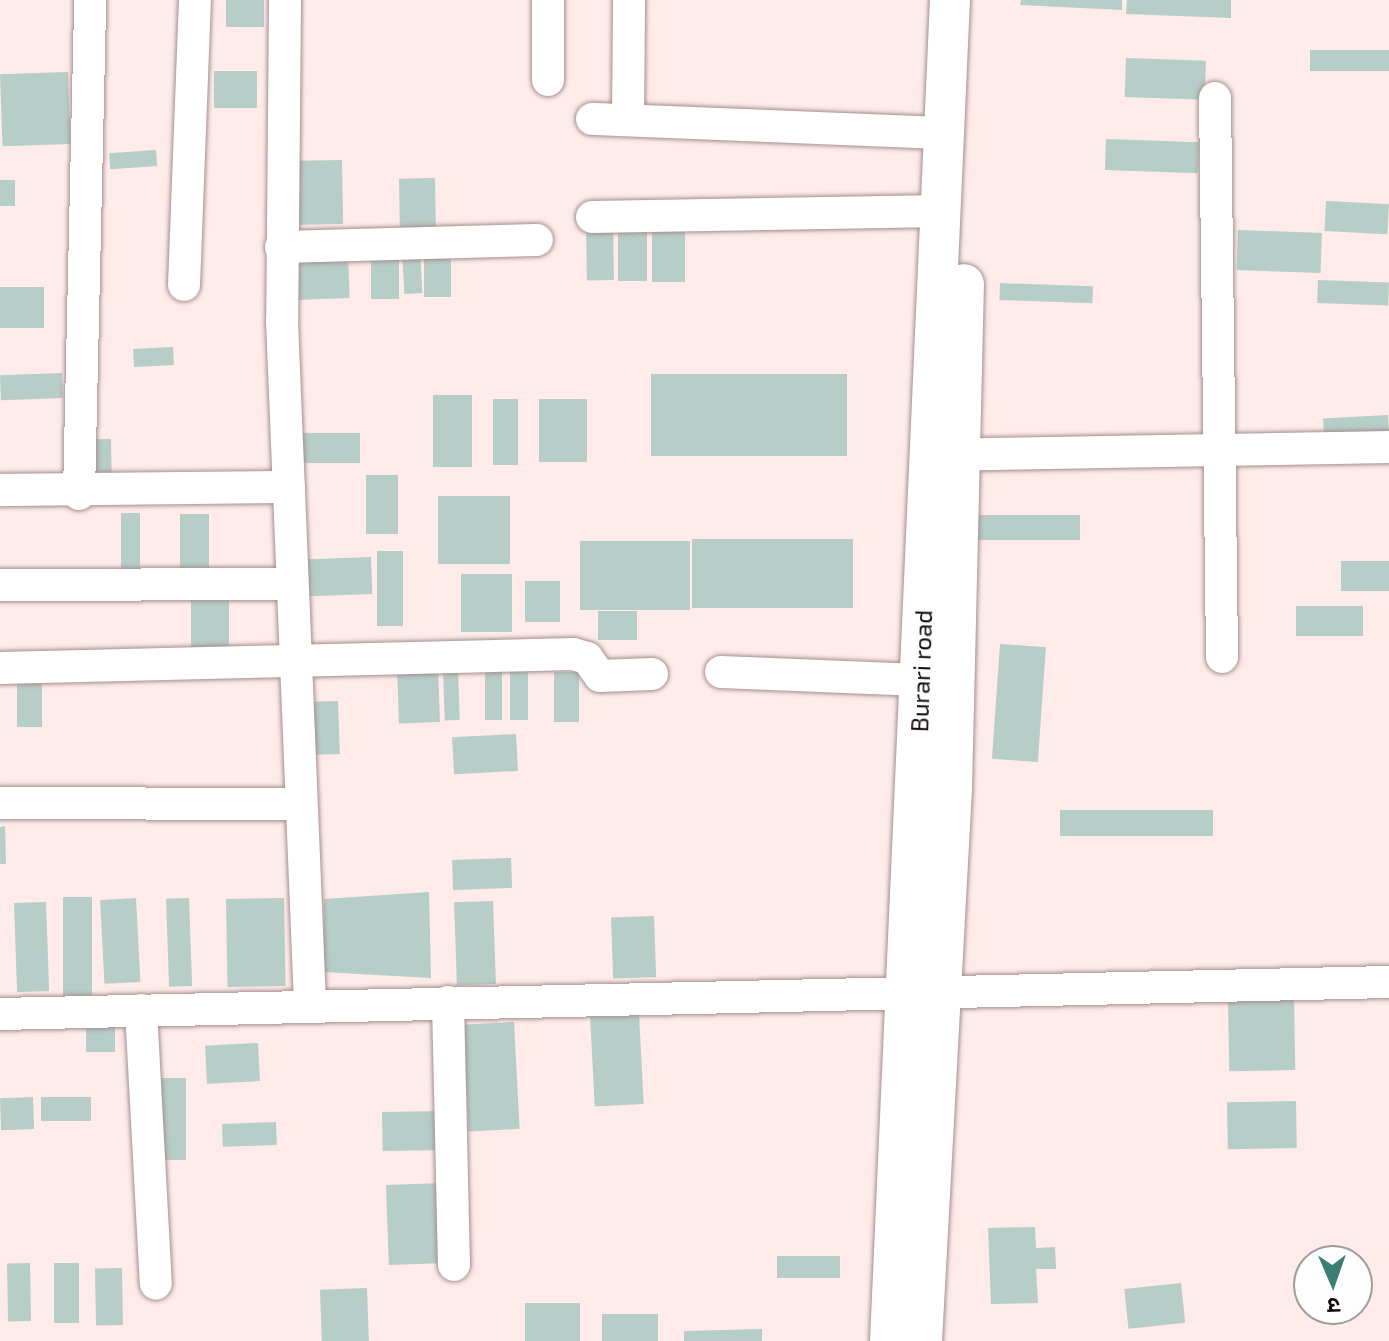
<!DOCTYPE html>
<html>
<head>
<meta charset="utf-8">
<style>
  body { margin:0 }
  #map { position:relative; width:1389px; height:1341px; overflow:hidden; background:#feebea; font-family:"Exo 2","Noto Sans Devanagari",sans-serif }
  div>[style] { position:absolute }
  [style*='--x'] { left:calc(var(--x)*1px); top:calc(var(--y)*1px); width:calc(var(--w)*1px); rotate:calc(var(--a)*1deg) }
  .building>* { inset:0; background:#b7cdc8; transform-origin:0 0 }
  .roads { filter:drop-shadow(0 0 2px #a48f8d) drop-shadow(0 0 2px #a48f8d) }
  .minor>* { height:32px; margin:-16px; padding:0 16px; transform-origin:16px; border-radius:16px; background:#fff }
  .major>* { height:40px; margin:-20px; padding:0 20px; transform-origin:20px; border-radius:20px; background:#fff }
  span { translate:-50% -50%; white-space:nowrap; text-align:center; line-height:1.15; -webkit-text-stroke:7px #fdfdfd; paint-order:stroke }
  .street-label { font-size:24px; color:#120b0a }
  .north { position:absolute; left:1293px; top:1245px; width:80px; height:80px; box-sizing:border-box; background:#fdfdfd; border:2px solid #9f9c9c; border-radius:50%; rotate:178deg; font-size:22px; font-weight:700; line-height:32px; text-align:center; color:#120b0a }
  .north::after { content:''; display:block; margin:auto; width:28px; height:36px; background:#3b7f74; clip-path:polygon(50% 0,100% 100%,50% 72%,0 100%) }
</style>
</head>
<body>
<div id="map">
  <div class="building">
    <i style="left:226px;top:0;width:38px;height:27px"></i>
    <i style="clip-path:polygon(1021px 0,1122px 0,1122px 10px,1020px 5px)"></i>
    <i style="clip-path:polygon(1127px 0,1231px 0,1231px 18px,1126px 14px)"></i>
    <i style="left:1389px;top:50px;width:21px;height:79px;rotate:90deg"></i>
    <i style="left:1126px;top:58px;width:80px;height:39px;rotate:2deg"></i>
    <i style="left:214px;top:71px;width:43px;height:37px"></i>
    <i style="left:68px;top:72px;width:72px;height:68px;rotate:88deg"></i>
    <i style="left:1106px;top:139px;width:93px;height:31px;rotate:2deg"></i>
    <i style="left:156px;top:150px;width:16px;height:47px;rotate:86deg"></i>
    <i style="left:342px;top:160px;width:64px;height:56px;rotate:89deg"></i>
    <i style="left:435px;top:178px;width:58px;height:36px;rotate:89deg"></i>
    <i style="left:0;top:180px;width:15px;height:26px"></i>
    <i style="left:1326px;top:201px;width:63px;height:30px;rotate:3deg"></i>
    <i style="left:618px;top:222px;width:29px;height:59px"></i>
    <i style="left:652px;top:224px;width:33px;height:58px"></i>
    <i style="left:613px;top:226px;width:54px;height:27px;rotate:89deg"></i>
    <i style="left:1238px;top:230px;width:84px;height:40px;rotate:2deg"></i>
    <i style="left:420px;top:248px;width:45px;height:18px;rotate:87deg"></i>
    <i style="left:424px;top:249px;width:27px;height:48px"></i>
    <i style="left:371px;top:251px;width:28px;height:48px"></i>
    <i style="left:348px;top:252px;width:46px;height:55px;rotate:88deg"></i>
    <i style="left:1318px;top:280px;width:71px;height:23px;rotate:2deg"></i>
    <i style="left:1000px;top:283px;width:93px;height:17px;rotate:2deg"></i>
    <i style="left:0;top:287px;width:44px;height:41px"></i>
    <i style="left:173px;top:347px;width:18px;height:40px;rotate:87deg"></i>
    <i style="left:62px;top:373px;width:25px;height:62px;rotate:88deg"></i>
    <i style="left:651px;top:374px;width:196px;height:82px"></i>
    <i style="left:433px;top:395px;width:39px;height:72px"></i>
    <i style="left:493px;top:399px;width:25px;height:66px"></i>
    <i style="left:587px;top:399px;width:63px;height:48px;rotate:90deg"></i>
    <i style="left:1388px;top:415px;width:18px;height:65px;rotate:87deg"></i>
    <i style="left:360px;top:433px;width:30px;height:65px;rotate:90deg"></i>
    <i style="left:111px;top:439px;width:46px;height:21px;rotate:89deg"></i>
    <i style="left:366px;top:475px;width:32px;height:59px"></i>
    <i style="left:510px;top:496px;width:68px;height:72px;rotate:90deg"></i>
    <i style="left:121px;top:513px;width:19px;height:64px"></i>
    <i style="left:180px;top:514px;width:29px;height:62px"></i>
    <i style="left:1080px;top:515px;width:25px;height:103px;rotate:90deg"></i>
    <i style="left:853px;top:539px;width:69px;height:161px;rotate:90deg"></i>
    <i style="left:580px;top:541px;width:110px;height:69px"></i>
    <i style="left:377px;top:551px;width:26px;height:75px"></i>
    <i style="left:371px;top:557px;width:37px;height:69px;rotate:88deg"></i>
    <i style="left:1389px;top:561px;width:30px;height:48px;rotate:90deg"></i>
    <i style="left:461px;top:574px;width:51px;height:58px"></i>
    <i style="left:525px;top:581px;width:35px;height:41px"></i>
    <i style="left:229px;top:593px;width:69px;height:38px;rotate:90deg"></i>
    <i style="left:1296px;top:606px;width:67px;height:30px"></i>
    <i style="left:637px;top:611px;width:29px;height:39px;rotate:90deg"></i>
    <i style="left:1000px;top:644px;width:46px;height:115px;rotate:4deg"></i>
    <i style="left:438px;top:666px;width:56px;height:41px;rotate:88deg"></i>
    <i style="left:458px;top:670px;width:50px;height:15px;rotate:88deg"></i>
    <i style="left:485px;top:670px;width:17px;height:50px"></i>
    <i style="left:510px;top:672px;width:18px;height:48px"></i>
    <i style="left:554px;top:672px;width:25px;height:50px"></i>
    <i style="left:17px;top:677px;width:25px;height:50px"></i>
    <i style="left:338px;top:701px;width:53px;height:32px;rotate:88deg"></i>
    <i style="left:516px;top:734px;width:37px;height:64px;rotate:87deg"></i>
    <i style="left:1213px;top:810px;width:26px;height:153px;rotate:90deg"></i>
    <i style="clip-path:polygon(5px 826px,6px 864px,0 864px,0 827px)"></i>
    <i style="left:511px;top:858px;width:30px;height:59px;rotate:88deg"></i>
    <i style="clip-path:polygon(429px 892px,431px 978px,323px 972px,324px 899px)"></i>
    <i style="left:63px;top:897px;width:29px;height:103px"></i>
    <i style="left:136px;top:898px;width:84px;height:36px;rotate:87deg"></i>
    <i style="left:189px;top:898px;width:88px;height:23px;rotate:88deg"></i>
    <i style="left:284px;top:898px;width:88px;height:58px;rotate:89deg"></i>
    <i style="left:493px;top:901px;width:83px;height:39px;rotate:88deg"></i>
    <i style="left:46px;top:902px;width:89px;height:32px;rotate:88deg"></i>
    <i style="left:654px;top:916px;width:61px;height:43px;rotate:88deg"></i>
    <i style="left:1294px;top:998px;width:72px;height:66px;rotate:89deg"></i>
    <i style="left:639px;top:1014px;width:90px;height:49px;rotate:87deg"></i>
    <i style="left:86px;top:1017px;width:29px;height:35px"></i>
    <i style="left:514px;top:1022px;width:107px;height:51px;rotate:87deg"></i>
    <i style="left:258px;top:1043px;width:38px;height:53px;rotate:87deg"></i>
    <i style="left:156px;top:1078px;width:30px;height:82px"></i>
    <i style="left:33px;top:1097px;width:32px;height:33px;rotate:88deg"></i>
    <i style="left:91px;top:1097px;width:24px;height:50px;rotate:90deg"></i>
    <i style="left:1296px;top:1101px;width:47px;height:69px;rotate:89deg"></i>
    <i style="left:442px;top:1111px;width:39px;height:60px;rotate:89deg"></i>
    <i style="left:276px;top:1122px;width:23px;height:54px;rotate:88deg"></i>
    <i style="left:443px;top:1183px;width:80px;height:57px;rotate:88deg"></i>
    <i style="clip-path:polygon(1035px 1227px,1036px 1248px,1055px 1247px,1056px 1269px,1036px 1269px,1038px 1303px,991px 1304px,988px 1228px)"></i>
    <i style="left:840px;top:1256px;width:22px;height:63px;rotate:90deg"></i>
    <i style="left:30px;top:1263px;width:58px;height:23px;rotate:89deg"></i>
    <i style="left:54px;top:1263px;width:25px;height:60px"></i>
    <i style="left:122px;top:1268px;width:57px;height:27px;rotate:89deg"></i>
    <i style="left:1181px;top:1283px;width:40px;height:57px;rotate:84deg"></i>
    <i style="left:367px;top:1288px;width:53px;height:47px;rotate:88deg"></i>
    <i style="left:580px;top:1303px;width:38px;height:55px;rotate:90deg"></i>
    <i style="left:658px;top:1314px;width:27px;height:56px;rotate:90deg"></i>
    <i style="clip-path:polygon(762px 1329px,762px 1341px,684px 1341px,684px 1331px)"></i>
  </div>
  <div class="roads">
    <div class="minor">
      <i style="--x:285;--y:0;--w:321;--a:90.5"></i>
      <i style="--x:282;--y:321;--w:684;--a:87.65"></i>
      <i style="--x:548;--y:0;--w:80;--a:90"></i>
      <i style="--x:1215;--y:98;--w:559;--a:89.28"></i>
      <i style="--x:592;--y:119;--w:352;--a:2.3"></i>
      <i style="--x:628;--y:120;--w:120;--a:-89.5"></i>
      <i style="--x:592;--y:217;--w:349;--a:-1"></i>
      <i style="--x:281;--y:247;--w:256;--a:-1.6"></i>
      <i style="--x:184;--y:285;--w:285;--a:-87.8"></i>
      <i style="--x:937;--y:455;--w:452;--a:-1"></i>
      <i style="--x:0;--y:490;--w:289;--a:-0.6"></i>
      <i style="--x:79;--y:494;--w:494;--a:-88.7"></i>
      <i style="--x:0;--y:585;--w:292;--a:-0.2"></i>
      <i style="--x:0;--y:668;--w:573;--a:-1.4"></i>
      <i style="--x:573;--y:654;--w:15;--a:16"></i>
      <i style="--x:587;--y:658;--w:22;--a:54"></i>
      <i style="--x:600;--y:676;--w:52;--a:-2.2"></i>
      <i style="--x:721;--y:672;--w:199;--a:2.3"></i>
      <i style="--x:0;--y:803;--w:301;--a:0.2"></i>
      <i style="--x:448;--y:1002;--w:263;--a:88.7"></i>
      <i style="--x:141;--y:1010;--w:274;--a:86.9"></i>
      <i style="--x:0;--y:1014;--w:1389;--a:-1.32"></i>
    </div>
    <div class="major">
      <i style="--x:890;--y:1341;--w:1342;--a:-87.44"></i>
      <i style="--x:922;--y:1341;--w:554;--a:-86.89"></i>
      <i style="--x:952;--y:788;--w:504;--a:-88.64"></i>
    </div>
  </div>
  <div class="street-label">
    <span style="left:921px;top:671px;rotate:-88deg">Burari road</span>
  </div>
  <div class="north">उ</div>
</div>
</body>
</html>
